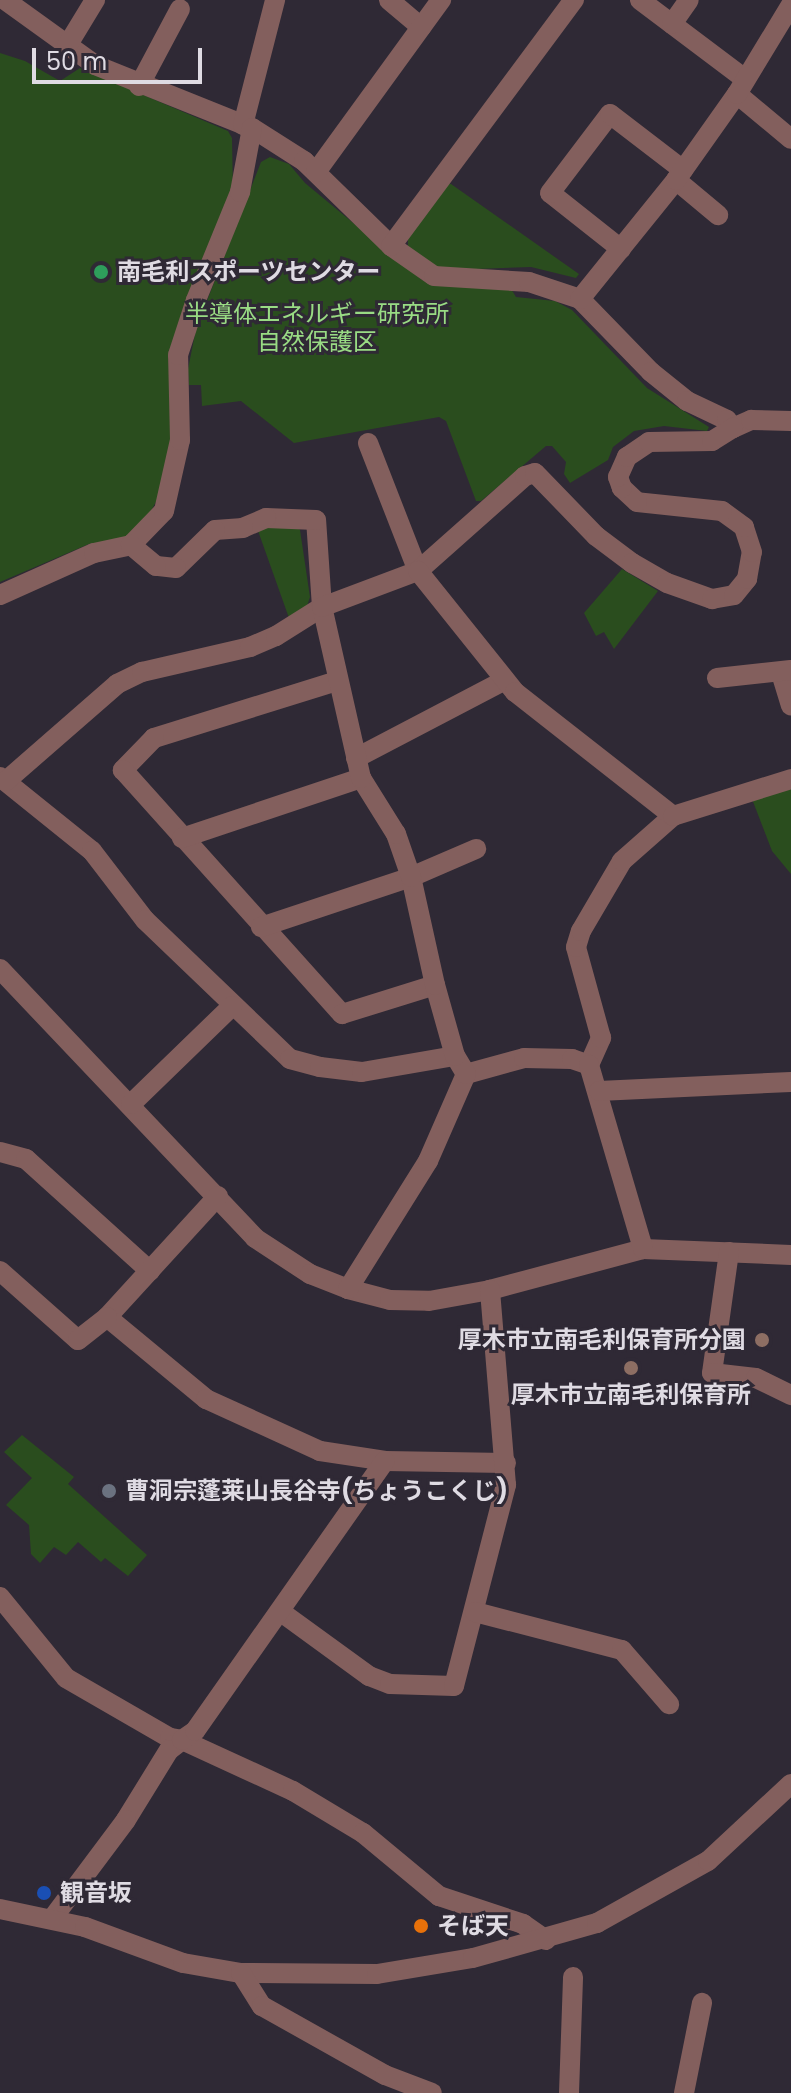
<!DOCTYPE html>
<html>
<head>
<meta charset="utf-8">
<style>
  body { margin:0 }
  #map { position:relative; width:791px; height:2093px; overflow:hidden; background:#2f2935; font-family:Poppins,"Noto Sans JP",sans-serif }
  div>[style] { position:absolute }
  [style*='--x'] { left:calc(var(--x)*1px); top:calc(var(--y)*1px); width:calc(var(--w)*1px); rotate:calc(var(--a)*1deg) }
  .green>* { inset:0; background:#2a4d1e }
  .minor>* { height:20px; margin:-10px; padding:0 10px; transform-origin:10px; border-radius:10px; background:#835f5d }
  .dots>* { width:22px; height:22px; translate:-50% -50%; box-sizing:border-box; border:4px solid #2f2935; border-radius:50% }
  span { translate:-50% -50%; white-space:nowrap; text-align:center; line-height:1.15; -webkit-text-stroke:6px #2f2935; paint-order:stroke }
  .poi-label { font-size:24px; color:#dfdbe3; font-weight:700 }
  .left { translate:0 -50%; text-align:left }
  .right { translate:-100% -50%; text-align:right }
  .park-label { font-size:24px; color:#99db84 }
  .scale { position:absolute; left:32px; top:48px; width:170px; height:36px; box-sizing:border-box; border:4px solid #dfdbe3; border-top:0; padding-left:10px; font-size:24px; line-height:28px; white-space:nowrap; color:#dfdbe3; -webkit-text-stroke:6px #2f2935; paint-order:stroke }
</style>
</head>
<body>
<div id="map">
  <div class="green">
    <i style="clip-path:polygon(0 53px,25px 61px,60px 81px,80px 68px,228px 131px,232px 138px,233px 192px,172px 352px,172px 443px,157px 500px,145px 522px,128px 539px,89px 544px,0 582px)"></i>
    <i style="clip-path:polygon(270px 157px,289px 164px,305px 183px,422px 280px,461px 287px,510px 287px,516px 297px,555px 301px,572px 310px,647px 388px,709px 427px,707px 431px,664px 426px,634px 431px,613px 447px,608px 460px,570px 483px,564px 474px,566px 462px,552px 446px,546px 446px,481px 501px,476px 501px,446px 421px,439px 417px,294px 443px,241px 401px,202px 406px,201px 385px,189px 385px,188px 369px,196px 329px,261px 162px)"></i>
    <i style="clip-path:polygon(448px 184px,451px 184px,579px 274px,576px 278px,531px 267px,449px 270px,429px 265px,408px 248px,408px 237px)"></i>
    <i style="clip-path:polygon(289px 520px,300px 530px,310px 597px,306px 609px,289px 618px,257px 528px)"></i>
    <i style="clip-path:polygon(622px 569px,658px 591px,614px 649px,604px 632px,596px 636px,584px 613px)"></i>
    <i style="clip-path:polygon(791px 787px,791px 874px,772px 851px,752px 799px)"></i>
    <i style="clip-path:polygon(22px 1435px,74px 1477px,68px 1484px,147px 1555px,128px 1576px,105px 1558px,101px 1562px,78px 1542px,66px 1555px,54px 1547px,40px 1563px,31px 1554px,29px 1525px,6px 1505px,32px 1478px,4px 1452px)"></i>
  </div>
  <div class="minor">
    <i style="--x:5;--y:0;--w:111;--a:35.8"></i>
    <i style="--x:95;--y:65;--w:169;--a:21.9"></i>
    <i style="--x:252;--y:128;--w:62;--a:32.4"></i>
    <i style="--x:304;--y:161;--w:122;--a:44.3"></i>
    <i style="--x:391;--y:246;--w:52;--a:34.9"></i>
    <i style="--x:434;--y:276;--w:95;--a:3.6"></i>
    <i style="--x:529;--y:282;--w:54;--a:18.4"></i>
    <i style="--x:580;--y:299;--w:102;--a:45.8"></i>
    <i style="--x:651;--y:372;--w:46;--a:38.9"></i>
    <i style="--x:687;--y:401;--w:44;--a:25.4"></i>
    <i style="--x:727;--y:420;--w:10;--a:53"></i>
    <i style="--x:733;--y:428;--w:20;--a:-24"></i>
    <i style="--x:751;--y:420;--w:40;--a:1.4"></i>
    <i style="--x:389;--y:0;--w:42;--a:40.2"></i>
    <i style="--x:640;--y:0;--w:131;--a:37"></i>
    <i style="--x:672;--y:24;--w:29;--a:-55"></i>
    <i style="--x:67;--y:46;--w:54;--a:-58.7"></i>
    <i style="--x:139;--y:86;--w:87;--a:-62"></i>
    <i style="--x:737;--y:94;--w:70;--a:39.8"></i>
    <i style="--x:243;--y:125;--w:129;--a:-75.6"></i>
    <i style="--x:316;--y:172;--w:213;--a:-54"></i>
    <i style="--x:676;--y:180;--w:55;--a:39.8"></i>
    <i style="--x:391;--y:246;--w:307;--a:-53.4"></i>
    <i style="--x:621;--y:249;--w:90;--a:-141.7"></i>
    <i style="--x:550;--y:193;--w:99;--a:-52.8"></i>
    <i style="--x:610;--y:114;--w:92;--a:37.5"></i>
    <i style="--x:580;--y:299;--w:153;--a:-51.1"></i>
    <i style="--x:676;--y:180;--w:105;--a:-54.7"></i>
    <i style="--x:737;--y:94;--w:104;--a:-58.8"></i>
    <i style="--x:368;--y:443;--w:137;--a:68.7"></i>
    <i style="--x:418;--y:571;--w:143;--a:-41.6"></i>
    <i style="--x:525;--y:476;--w:10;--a:-17"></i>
    <i style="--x:535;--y:473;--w:88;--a:45.9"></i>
    <i style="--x:596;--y:536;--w:45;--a:36.9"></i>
    <i style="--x:632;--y:563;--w:40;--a:29.7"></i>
    <i style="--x:667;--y:583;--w:48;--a:19.6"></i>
    <i style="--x:712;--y:599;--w:22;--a:-10"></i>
    <i style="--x:734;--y:595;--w:21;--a:-51"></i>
    <i style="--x:747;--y:579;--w:27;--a:-80"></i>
    <i style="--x:752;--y:552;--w:26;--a:-108"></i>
    <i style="--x:744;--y:527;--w:27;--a:-144"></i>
    <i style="--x:722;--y:511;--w:85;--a:-174"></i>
    <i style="--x:637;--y:502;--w:21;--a:-137"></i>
    <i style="--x:622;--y:488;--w:12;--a:-110"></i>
    <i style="--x:618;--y:477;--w:22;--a:-66"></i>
    <i style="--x:627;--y:457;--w:27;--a:-34"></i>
    <i style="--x:649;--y:442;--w:63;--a:-0.9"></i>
    <i style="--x:712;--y:441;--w:25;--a:-32"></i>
    <i style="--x:0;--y:595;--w:103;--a:-24.1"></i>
    <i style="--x:94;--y:553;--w:38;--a:-12"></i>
    <i style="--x:131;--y:545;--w:47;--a:-45.9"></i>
    <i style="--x:164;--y:511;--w:73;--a:-77.3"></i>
    <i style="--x:180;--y:440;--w:85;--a:-91.3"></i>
    <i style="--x:178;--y:355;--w:58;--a:-71.9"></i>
    <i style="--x:196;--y:300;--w:117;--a:-67.8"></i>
    <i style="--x:240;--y:192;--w:65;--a:-79.4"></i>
    <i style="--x:781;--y:673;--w:34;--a:73"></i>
    <i style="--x:717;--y:678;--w:74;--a:-6.2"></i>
    <i style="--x:337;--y:681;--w:192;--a:162.7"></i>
    <i style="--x:154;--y:738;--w:45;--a:134.1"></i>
    <i style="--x:123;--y:770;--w:328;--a:48.1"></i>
    <i style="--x:342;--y:1014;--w:97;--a:-17.3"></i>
    <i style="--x:356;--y:758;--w:168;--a:-27.6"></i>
    <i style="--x:0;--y:777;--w:118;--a:38.8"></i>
    <i style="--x:92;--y:851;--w:87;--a:52.5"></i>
    <i style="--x:145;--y:920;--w:201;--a:43.8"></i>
    <i style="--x:290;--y:1059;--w:31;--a:15"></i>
    <i style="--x:320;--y:1067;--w:42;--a:6.8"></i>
    <i style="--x:362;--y:1072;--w:94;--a:-9.8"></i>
    <i style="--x:6;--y:781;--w:147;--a:-41.1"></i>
    <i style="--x:117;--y:684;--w:28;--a:-26"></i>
    <i style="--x:142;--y:672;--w:111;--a:-13"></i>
    <i style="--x:250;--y:647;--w:28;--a:-23"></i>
    <i style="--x:276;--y:636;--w:54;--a:-32.2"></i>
    <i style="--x:322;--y:607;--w:87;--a:-93.9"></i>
    <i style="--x:316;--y:520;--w:50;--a:-177.7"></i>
    <i style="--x:266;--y:518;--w:25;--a:157"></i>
    <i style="--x:243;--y:528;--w:28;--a:176"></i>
    <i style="--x:215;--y:530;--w:54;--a:135.7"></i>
    <i style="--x:176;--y:568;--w:20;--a:-174"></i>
    <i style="--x:156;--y:566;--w:33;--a:-140"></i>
    <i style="--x:182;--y:838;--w:189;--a:-18.5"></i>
    <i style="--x:261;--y:927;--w:158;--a:-18.4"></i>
    <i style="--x:411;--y:877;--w:71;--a:-23.3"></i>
    <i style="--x:0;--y:969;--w:371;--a:46.5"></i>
    <i style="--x:255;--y:1238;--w:66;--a:33.2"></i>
    <i style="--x:310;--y:1274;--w:41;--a:21.5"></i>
    <i style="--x:348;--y:1289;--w:43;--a:14.7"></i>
    <i style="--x:390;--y:1300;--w:39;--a:1"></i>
    <i style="--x:429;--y:1301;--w:62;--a:-10.2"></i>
    <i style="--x:490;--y:1290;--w:158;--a:-15"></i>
    <i style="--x:643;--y:1249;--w:148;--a:2.3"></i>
    <i style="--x:589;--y:1065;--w:30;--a:-66"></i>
    <i style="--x:601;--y:1038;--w:94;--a:-105.4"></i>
    <i style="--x:576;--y:947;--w:17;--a:-73"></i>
    <i style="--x:581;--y:931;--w:81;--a:-59.6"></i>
    <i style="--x:622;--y:861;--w:68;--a:-41.4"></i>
    <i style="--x:466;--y:1074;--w:60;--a:-15.4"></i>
    <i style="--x:524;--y:1058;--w:48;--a:1.2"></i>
    <i style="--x:572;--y:1059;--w:18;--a:19"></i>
    <i style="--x:589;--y:1065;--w:192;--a:73.6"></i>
    <i style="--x:599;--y:1091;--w:192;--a:-2.7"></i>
    <i style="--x:131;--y:1104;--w:141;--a:-44.1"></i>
    <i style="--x:0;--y:1152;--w:27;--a:15"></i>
    <i style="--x:26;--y:1159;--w:167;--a:42.1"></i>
    <i style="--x:218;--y:1196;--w:164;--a:132.5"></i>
    <i style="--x:107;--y:1317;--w:129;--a:39.6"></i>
    <i style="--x:206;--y:1399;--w:125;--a:24.5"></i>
    <i style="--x:320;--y:1451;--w:66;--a:8.7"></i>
    <i style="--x:385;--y:1461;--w:121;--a:0.9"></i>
    <i style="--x:729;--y:1252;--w:122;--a:98"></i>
    <i style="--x:712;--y:1373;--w:44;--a:6.5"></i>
    <i style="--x:756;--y:1378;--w:39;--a:26"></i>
    <i style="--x:0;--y:1271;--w:104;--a:41.5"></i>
    <i style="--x:78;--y:1340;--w:37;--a:-38"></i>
    <i style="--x:348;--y:1289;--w:151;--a:-58"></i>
    <i style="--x:428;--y:1161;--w:95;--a:-66.4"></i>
    <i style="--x:466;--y:1074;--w:21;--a:-121"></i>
    <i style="--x:455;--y:1056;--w:74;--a:-105.7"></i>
    <i style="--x:435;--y:985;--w:111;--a:-102.5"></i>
    <i style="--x:411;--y:877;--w:46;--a:-109.2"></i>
    <i style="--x:396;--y:834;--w:66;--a:-122"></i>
    <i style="--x:361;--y:778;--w:175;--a:-102.8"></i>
    <i style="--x:322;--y:607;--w:103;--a:-20.6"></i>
    <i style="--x:418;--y:571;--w:155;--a:51.3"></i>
    <i style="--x:515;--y:692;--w:201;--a:38.1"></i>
    <i style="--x:673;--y:816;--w:124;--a:-17.4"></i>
    <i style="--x:0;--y:1597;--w:104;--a:50.8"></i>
    <i style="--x:66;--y:1678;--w:120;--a:30"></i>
    <i style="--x:170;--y:1738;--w:12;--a:9"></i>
    <i style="--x:182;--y:1740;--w:16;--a:142"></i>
    <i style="--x:169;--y:1750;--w:82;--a:121.6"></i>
    <i style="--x:126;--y:1820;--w:124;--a:126.8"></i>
    <i style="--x:281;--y:1612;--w:109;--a:36"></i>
    <i style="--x:369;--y:1676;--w:22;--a:21"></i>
    <i style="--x:390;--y:1684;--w:64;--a:1.8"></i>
    <i style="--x:454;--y:1686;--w:208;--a:-75.5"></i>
    <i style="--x:506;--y:1485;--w:196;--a:-94.7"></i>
    <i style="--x:475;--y:1612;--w:152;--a:14.5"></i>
    <i style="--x:622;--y:1650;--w:72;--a:49"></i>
    <i style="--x:182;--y:1740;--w:122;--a:24.7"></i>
    <i style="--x:293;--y:1791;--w:82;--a:31"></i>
    <i style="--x:363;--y:1833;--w:99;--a:39.7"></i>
    <i style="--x:439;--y:1896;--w:89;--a:18.4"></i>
    <i style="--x:523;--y:1924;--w:28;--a:35"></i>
    <i style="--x:182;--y:1740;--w:16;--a:-35"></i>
    <i style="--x:195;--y:1731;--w:330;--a:-54.9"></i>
    <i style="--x:0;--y:1909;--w:87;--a:12"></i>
    <i style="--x:85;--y:1927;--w:104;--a:20.2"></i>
    <i style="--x:183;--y:1963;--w:59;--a:9.8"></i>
    <i style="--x:241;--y:1973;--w:136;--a:0.4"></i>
    <i style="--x:377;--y:1974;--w:97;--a:-9.5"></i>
    <i style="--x:473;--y:1958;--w:129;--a:-15.8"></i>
    <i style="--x:597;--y:1923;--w:127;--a:-29.2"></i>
    <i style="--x:708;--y:1861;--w:113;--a:-42.9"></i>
    <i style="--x:241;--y:1973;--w:39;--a:58"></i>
    <i style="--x:262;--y:2006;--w:141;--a:29.3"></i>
    <i style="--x:385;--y:2075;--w:50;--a:21"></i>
    <i style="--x:569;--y:2093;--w:116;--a:-88"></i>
    <i style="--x:684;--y:2093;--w:92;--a:-78.7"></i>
  </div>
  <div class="dots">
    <i style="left:101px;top:272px;background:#2e9e5b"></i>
    <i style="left:762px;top:1340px;background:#8d6e63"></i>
    <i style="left:631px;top:1368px;background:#8d6e63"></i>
    <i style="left:109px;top:1491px;background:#6b7280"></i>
    <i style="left:44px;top:1893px;background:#1a4fb4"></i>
    <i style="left:421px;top:1926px;background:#e8710a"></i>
  </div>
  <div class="poi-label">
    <span class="left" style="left:117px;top:272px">南毛利スポーツセンター</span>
    <span class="right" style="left:746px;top:1340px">厚木市立南毛利保育所分園</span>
    <span style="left:631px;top:1395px">厚木市立南毛利保育所</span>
    <span class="left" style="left:125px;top:1491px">曹洞宗蓬莱山長谷寺(ちょうこくじ)</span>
    <span class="left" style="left:60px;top:1893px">観音坂</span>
    <span class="left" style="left:437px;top:1926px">そば天</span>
  </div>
  <div class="park-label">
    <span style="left:317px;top:328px">半導体エネルギー研究所<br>自然保護区</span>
  </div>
  <div class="scale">50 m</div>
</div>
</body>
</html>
